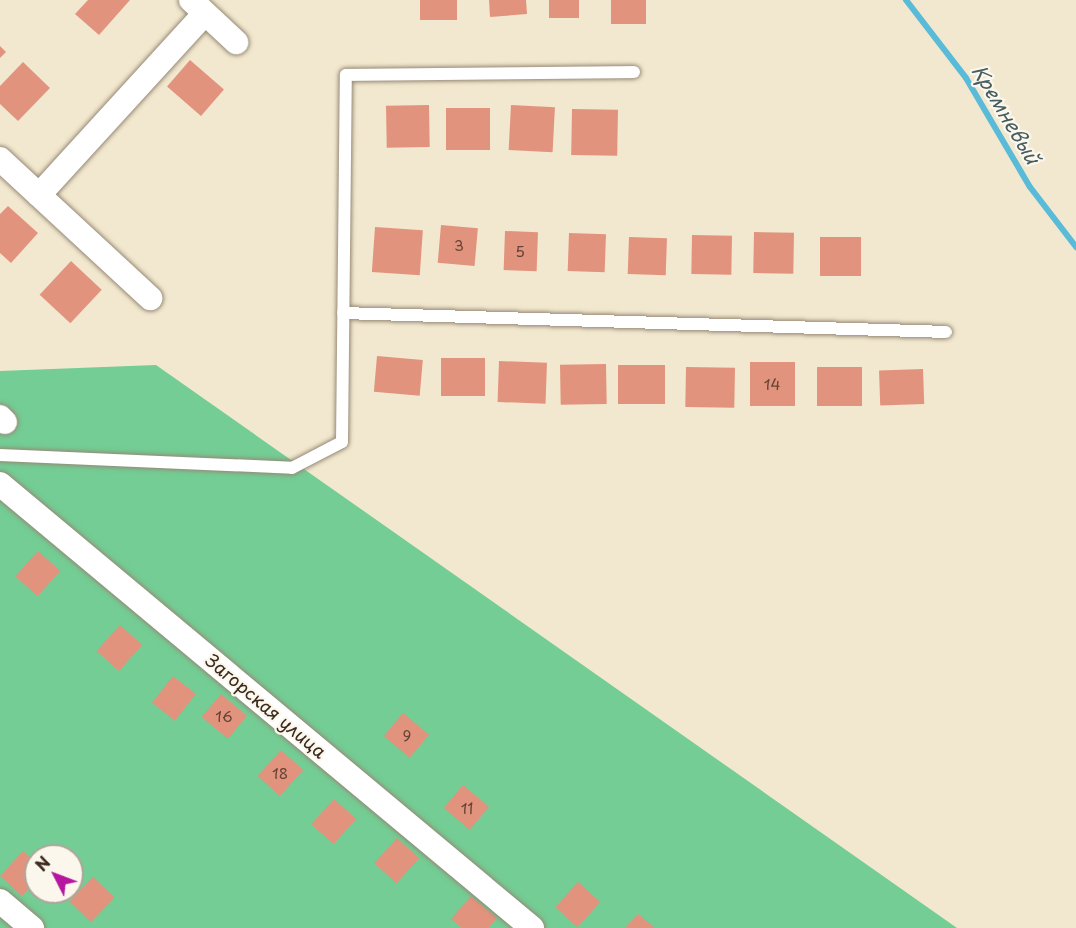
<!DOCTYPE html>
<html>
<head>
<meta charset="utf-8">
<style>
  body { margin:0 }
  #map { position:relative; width:1076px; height:928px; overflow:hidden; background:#f2e8cf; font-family:"Playpen Sans",sans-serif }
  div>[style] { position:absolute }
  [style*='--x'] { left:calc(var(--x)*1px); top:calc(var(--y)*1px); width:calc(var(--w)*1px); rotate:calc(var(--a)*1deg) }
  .green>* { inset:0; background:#73cd94 }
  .stream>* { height:6px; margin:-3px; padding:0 3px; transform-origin:3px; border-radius:3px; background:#5abbd9 }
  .building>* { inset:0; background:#e2937d; transform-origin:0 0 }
  .roads { filter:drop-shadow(0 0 2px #968976) drop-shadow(0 0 2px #968976) }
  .lane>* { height:12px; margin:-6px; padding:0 6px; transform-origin:6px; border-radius:6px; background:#fff }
  .street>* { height:24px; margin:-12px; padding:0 12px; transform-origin:12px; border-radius:12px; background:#fff }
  span { translate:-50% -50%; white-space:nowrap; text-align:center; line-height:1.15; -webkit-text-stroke:4.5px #fbf7ec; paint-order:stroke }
  .number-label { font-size:15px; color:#654436 }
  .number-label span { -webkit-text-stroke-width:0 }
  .street-label { font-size:18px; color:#3b2a1e }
  .water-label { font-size:20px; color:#465d5f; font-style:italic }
  .north { position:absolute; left:24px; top:844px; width:60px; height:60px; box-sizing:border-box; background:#fbf7ec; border:2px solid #aea59a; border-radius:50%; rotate:312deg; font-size:16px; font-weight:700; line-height:24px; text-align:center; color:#3b2a1e }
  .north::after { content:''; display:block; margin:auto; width:21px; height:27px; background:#b5179e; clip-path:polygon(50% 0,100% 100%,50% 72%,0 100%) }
</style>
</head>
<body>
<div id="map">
  <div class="green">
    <i style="clip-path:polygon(evenodd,156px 365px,957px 928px,0 928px,0 371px,156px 365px,36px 856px,72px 856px,72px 892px,36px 892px,36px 856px)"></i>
  </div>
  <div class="stream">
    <i style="--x:906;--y:0;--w:98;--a:52.4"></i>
    <i style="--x:966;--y:78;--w:126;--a:59.6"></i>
    <i style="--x:1030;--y:187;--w:76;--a:52.5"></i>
  </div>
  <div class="building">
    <i style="clip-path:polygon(88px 0,130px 0,99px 35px,75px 14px)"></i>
    <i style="left:420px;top:0;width:37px;height:20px"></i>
    <i style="clip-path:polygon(489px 0,526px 0,527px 14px,490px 17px)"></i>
    <i style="left:549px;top:0;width:30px;height:18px"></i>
    <i style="left:611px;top:0;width:35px;height:24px"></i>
    <i style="clip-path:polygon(0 46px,6px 52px,0 58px)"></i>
    <i style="left:190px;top:60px;width:45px;height:35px;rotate:41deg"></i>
    <i style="clip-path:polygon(23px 62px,50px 88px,18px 121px,0 104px,0 86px)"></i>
    <i style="left:429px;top:105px;width:42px;height:43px;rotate:89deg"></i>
    <i style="left:511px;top:105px;width:44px;height:45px;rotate:3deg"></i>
    <i style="left:490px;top:108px;width:42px;height:44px;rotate:90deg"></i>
    <i style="left:572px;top:109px;width:46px;height:46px;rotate:1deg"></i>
    <i style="clip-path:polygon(8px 206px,38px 233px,11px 263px,0 253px,0 214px)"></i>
    <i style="left:441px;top:225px;width:37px;height:38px;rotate:5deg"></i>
    <i style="left:375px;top:227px;width:48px;height:45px;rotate:4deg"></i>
    <i style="left:505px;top:231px;width:33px;height:39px;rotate:2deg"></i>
    <i style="left:754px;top:232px;width:40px;height:41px;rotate:1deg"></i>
    <i style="left:569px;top:233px;width:37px;height:38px;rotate:2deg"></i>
    <i style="left:692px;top:235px;width:40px;height:39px;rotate:1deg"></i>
    <i style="left:629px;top:237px;width:38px;height:37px;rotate:2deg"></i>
    <i style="left:820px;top:237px;width:41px;height:39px"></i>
    <i style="left:71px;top:261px;width:42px;height:46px;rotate:43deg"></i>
    <i style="left:377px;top:356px;width:46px;height:36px;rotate:5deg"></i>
    <i style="left:441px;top:358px;width:44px;height:38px"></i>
    <i style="left:499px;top:361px;width:48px;height:41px;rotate:2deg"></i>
    <i style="left:750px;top:362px;width:45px;height:44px"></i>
    <i style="left:606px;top:364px;width:40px;height:46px;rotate:89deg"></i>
    <i style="left:618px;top:365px;width:47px;height:39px"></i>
    <i style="left:686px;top:367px;width:49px;height:40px;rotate:1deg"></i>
    <i style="left:817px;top:367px;width:45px;height:39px"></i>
    <i style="left:923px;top:369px;width:35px;height:44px;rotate:88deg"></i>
    <i style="left:38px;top:551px;width:30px;height:34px;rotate:42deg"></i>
    <i style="left:120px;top:625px;width:30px;height:35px;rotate:42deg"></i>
    <i style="left:173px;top:676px;width:29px;height:34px;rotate:38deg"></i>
    <i style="left:221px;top:694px;width:34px;height:30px;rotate:40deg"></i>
    <i style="left:403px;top:713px;width:34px;height:30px;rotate:40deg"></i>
    <i style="left:281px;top:750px;width:30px;height:35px;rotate:42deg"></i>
    <i style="left:463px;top:785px;width:34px;height:30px;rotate:40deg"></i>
    <i style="left:334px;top:799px;width:30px;height:34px;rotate:42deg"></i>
    <i style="left:397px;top:838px;width:30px;height:34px;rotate:42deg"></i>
    <i style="clip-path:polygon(23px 851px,36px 863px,36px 881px,22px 896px,0 876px)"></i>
    <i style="left:93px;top:877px;width:30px;height:34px;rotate:44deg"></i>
    <i style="left:578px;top:882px;width:30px;height:34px;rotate:42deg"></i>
    <i style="clip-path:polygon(471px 896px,497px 918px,488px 928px,462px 928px,451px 919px)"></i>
    <i style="clip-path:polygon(638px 914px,655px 928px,625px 928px)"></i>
  </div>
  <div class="roads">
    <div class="lane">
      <i style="--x:343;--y:313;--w:603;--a:1.8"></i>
      <i style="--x:0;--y:455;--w:292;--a:2.5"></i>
      <i style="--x:292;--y:468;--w:56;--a:-27.5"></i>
      <i style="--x:342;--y:442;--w:367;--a:-89.4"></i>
      <i style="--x:346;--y:75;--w:288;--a:-0.6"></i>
    </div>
    <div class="street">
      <i style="--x:191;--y:0;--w:62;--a:43"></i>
      <i style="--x:0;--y:159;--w:205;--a:42.8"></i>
      <i style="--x:39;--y:195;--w:246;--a:-47.6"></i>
      <i style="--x:0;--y:417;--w:7;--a:45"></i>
      <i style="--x:0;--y:484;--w:693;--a:39.85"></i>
      <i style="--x:0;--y:901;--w:42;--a:40.2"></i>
    </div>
  </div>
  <div class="number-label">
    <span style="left:459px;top:245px">3</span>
    <span style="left:520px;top:251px">5</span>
    <span style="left:772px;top:384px">14</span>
    <span style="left:224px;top:716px">16</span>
    <span style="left:407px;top:735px">9</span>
    <span style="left:280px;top:773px">18</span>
    <span style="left:467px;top:808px">11</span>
  </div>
  <div class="street-label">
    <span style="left:266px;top:706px;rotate:40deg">Загорская улица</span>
  </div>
  <div class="water-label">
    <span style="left:1006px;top:114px;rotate:59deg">Кремневый</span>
  </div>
  <div class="north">N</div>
</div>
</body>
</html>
